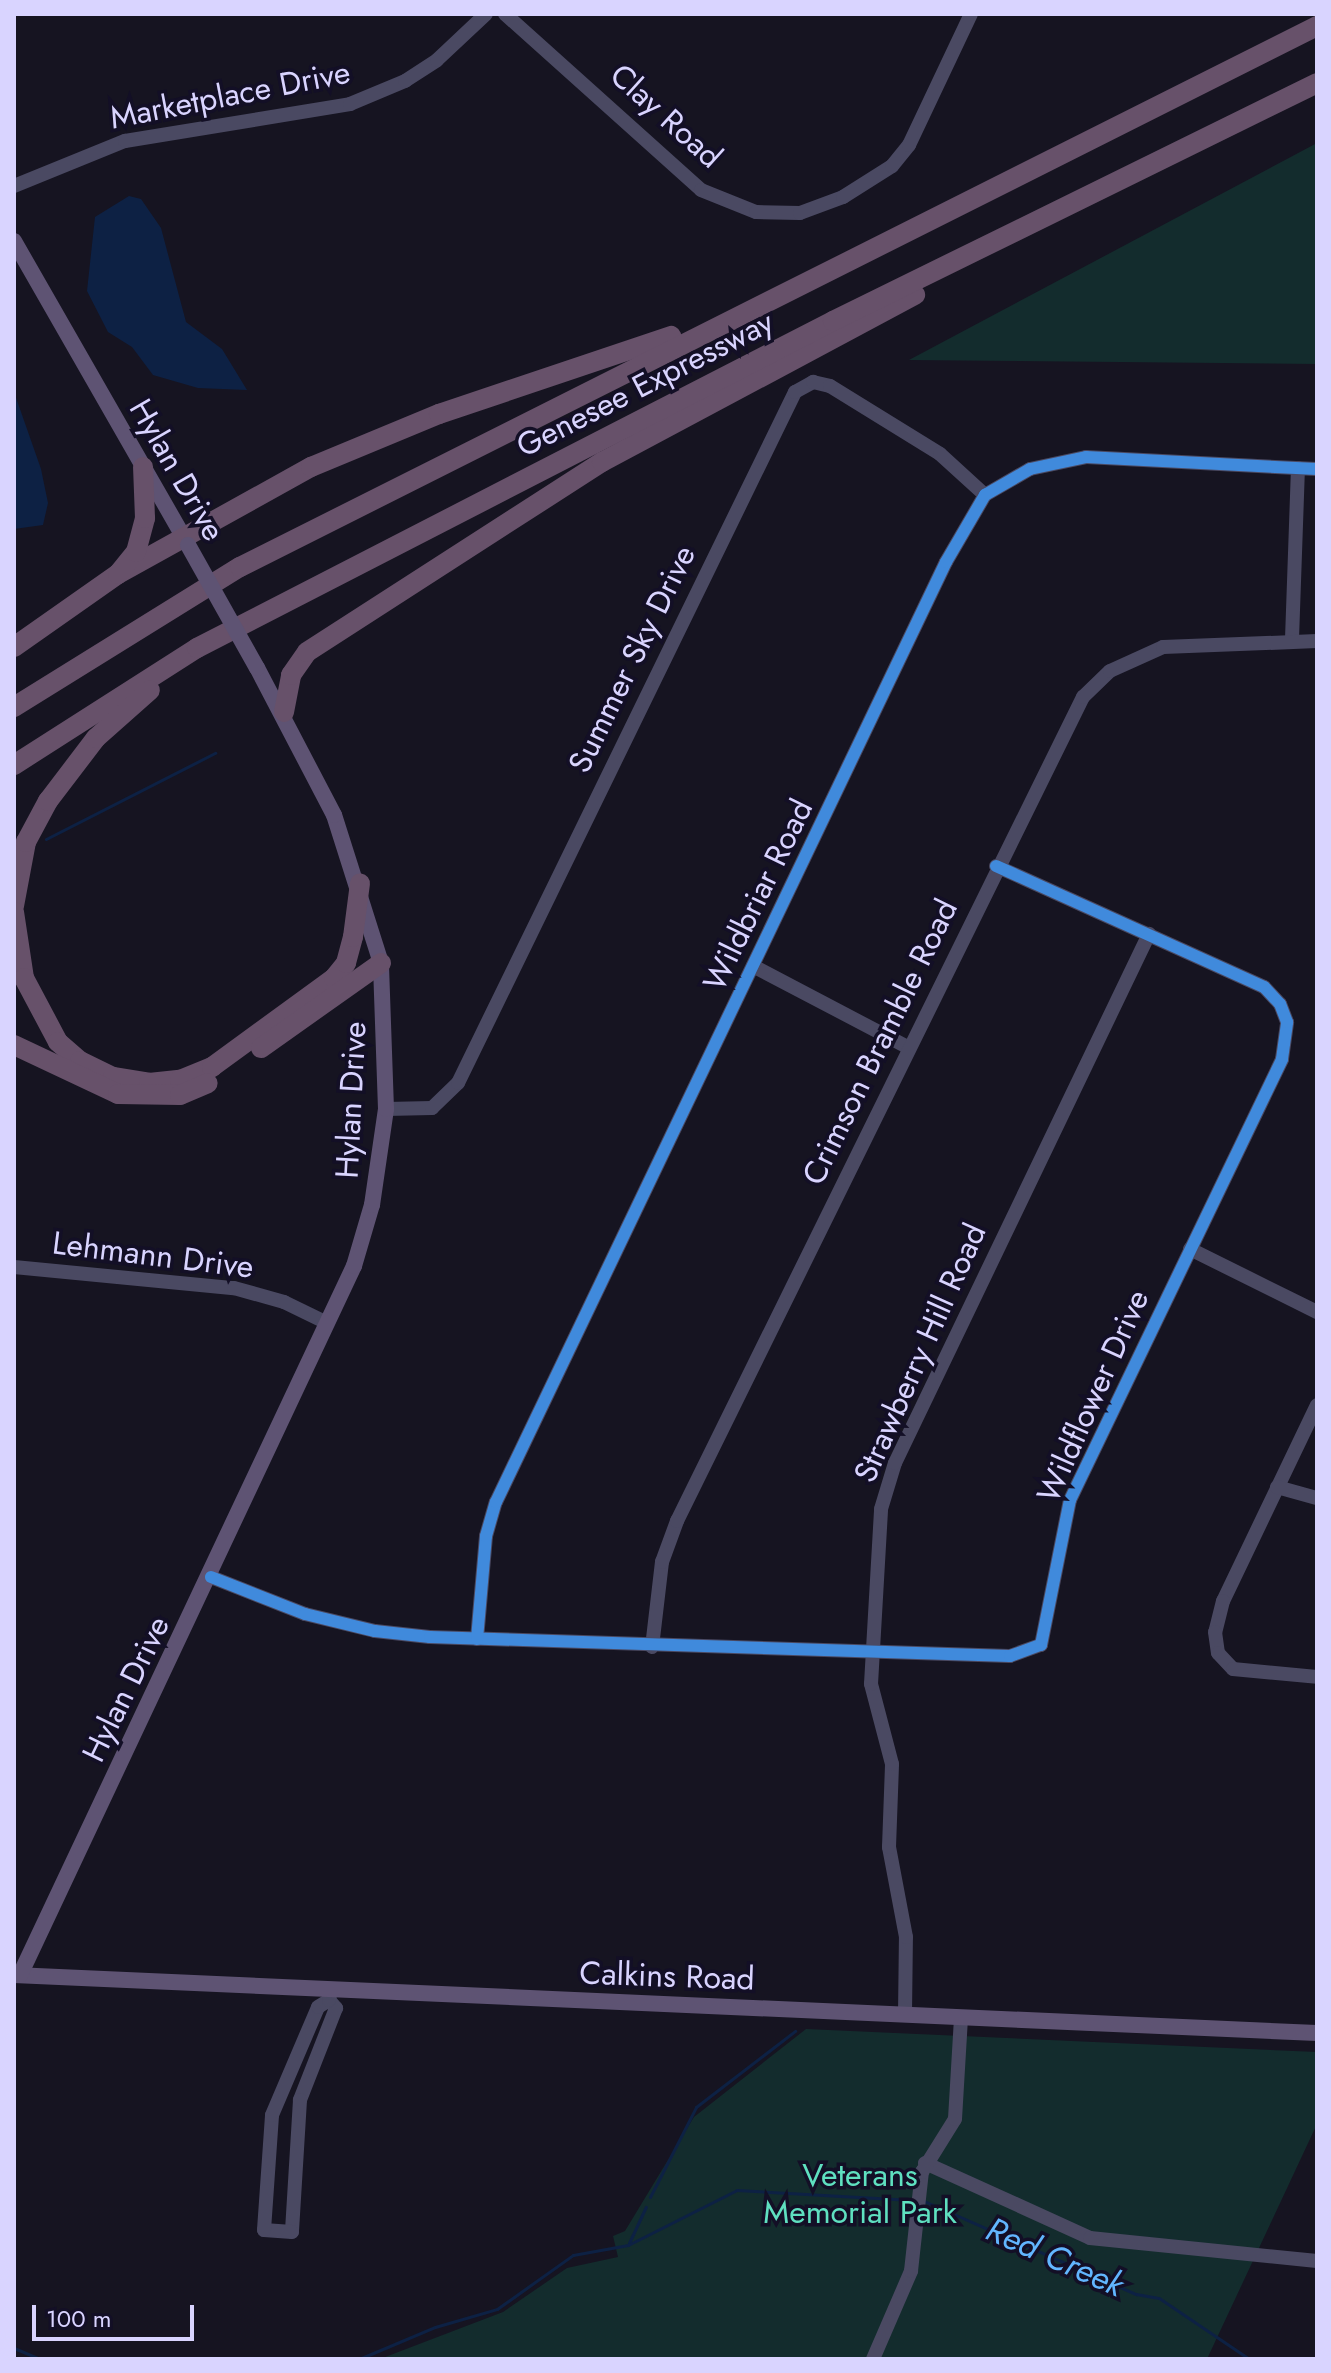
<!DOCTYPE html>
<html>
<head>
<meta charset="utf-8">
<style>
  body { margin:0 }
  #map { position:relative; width:1331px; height:2373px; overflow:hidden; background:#161421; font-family:Jost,sans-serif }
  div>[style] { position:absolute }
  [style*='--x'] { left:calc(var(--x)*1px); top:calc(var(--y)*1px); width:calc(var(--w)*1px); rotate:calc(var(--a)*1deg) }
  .green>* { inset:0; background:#132c2d }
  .water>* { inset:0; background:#0d2144 }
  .stream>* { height:3px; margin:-1.5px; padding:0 1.5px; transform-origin:1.5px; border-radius:1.5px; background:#0d2144 }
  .minor>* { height:14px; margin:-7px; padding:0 7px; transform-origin:7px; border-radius:7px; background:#4a4962 }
  .major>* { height:16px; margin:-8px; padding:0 8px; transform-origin:8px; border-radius:8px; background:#5e5373 }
  .highway>* { height:20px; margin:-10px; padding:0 10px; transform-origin:10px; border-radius:10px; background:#67516a }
  .major-bridge>* { height:16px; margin:-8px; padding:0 8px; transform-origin:8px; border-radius:8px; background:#5e5373 }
  .cycleway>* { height:12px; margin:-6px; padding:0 6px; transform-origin:6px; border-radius:6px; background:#408adc }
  span { translate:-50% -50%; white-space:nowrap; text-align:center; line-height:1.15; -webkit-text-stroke:7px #130f26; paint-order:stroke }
  .street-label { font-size:32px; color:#d9d4ff }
  .park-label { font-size:32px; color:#5fe0c0 }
  .water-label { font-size:34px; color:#62b6ff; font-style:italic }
  .frame { position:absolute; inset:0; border:16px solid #d9d4ff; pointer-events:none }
  .scale { position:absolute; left:32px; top:2305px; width:162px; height:36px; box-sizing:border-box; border:4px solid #d9d4ff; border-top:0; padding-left:10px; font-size:24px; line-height:28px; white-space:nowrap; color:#d9d4ff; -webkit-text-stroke:6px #130f26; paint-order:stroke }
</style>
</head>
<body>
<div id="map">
  <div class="green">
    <i style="clip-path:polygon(1317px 143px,1317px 364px,909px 360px)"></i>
    <i style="clip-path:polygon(806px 2029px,1317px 2052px,1317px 2124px,1207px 2359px,380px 2359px,503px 2312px,567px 2268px,618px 2257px,613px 2236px,625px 2231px,694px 2117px)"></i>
  </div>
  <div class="water">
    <i style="clip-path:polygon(129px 196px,141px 199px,161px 228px,186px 322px,222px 349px,247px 390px,198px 388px,153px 375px,132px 347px,108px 332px,87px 291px,95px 217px)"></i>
    <i style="clip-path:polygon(14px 392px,41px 469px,48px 503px,43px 525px,14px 529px)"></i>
  </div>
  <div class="stream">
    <i style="--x:46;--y:839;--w:190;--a:-27"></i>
    <i style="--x:650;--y:2197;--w:101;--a:-62.9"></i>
    <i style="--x:696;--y:2107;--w:125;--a:-37.5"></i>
    <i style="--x:924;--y:2201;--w:232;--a:23.7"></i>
    <i style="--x:1136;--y:2294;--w:23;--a:10"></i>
    <i style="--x:1159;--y:2298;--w:109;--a:34.1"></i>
    <i style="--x:629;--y:2243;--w:40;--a:-65"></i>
    <i style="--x:14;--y:2348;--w:28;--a:23"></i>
    <i style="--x:359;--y:2359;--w:82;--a:-22.8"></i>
    <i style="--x:435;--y:2327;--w:65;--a:-16.2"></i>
    <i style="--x:497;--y:2309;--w:93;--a:-35.4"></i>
    <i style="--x:573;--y:2255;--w:56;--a:-10.3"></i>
    <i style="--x:628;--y:2245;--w:122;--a:-26.8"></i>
    <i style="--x:737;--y:2190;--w:175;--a:3.3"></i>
  </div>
  <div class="minor">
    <i style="--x:505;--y:14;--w:263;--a:41.9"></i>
    <i style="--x:701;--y:190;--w:59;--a:21.8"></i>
    <i style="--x:756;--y:212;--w:44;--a:1.3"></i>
    <i style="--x:800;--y:213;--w:46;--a:-20.4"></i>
    <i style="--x:843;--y:197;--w:58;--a:-32.3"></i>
    <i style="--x:892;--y:166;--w:27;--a:-51"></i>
    <i style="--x:909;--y:145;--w:145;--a:-64.7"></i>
    <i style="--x:14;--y:186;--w:120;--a:-22.1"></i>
    <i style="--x:125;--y:141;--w:228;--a:-9.3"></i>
    <i style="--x:350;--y:104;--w:60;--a:-22.7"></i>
    <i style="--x:405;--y:81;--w:38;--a:-33"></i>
    <i style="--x:437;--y:60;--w:67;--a:-43.2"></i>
    <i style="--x:1292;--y:639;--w:171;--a:-88"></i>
    <i style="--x:753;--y:966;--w:176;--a:27.7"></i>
    <i style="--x:386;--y:1109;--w:46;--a:-1.2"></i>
    <i style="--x:432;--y:1108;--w:36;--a:-44"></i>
    <i style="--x:458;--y:1083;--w:769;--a:-64"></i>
    <i style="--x:795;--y:392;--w:21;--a:-29"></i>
    <i style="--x:813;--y:382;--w:17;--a:13"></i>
    <i style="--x:830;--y:386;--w:129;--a:31.7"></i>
    <i style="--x:940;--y:454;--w:61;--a:42.3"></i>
    <i style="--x:1190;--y:1249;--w:142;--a:26.4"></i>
    <i style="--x:14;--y:1267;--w:221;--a:5.5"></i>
    <i style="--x:234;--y:1288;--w:52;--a:15.6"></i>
    <i style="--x:284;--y:1302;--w:48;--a:26"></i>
    <i style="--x:1317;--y:1405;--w:217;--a:115.6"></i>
    <i style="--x:1223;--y:1601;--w:32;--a:104"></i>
    <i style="--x:1215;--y:1632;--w:21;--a:82"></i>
    <i style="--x:1218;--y:1653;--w:22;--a:47"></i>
    <i style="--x:1233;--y:1669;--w:84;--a:5.4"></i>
    <i style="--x:1277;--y:1487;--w:41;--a:15.4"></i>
    <i style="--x:211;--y:1577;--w:101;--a:21.5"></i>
    <i style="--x:305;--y:1614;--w:72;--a:13.7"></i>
    <i style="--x:375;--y:1631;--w:55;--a:6.2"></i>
    <i style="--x:430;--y:1637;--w:580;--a:1.88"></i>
    <i style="--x:1010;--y:1656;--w:33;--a:-20"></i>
    <i style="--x:1041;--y:1645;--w:148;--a:-78.7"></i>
    <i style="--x:1070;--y:1500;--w:489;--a:-64.3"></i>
    <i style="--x:1282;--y:1059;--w:37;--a:-82"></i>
    <i style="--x:1287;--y:1022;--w:19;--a:-111"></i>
    <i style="--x:1280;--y:1004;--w:23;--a:-133"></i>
    <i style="--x:1264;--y:987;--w:294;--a:-155.7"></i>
    <i style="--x:477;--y:1639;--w:103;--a:-85"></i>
    <i style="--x:486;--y:1536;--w:35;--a:-74"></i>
    <i style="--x:496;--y:1502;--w:1042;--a:-64.42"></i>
    <i style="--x:946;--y:562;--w:78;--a:-59.8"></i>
    <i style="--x:985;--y:495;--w:52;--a:-30"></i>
    <i style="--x:1030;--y:469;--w:57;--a:-12.1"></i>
    <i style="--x:1086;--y:457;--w:231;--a:3"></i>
    <i style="--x:652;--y:1647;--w:86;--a:-83.3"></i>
    <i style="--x:662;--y:1562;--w:44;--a:-69.9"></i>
    <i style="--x:677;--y:1521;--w:919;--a:-63.77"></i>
    <i style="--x:1083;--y:697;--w:37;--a:-44"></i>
    <i style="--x:1110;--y:671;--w:58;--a:-24.4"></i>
    <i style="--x:1163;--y:647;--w:154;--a:-2.2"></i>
    <i style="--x:329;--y:2000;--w:11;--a:49"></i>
    <i style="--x:336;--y:2008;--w:99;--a:111.4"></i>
    <i style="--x:300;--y:2100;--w:132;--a:93.5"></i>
    <i style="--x:292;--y:2232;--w:28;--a:-176"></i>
    <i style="--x:264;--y:2230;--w:115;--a:-86"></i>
    <i style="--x:272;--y:2115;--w:117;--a:-66.9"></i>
    <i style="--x:318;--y:2007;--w:13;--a:-32"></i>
    <i style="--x:329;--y:2000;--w:10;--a:-79"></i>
    <i style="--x:905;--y:2014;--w:77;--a:-89.3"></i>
    <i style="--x:906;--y:1937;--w:92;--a:-100.7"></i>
    <i style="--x:889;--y:1847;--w:83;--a:-87.9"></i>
    <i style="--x:892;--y:1764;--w:83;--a:-104.7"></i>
    <i style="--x:871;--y:1684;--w:175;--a:-86.7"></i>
    <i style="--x:881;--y:1509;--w:48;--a:-73.1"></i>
    <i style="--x:895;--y:1463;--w:587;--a:-64.35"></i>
    <i style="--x:925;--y:2163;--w:181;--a:24.4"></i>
    <i style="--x:1090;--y:2238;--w:228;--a:5.8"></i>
    <i style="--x:873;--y:2359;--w:96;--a:-66.6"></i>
    <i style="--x:911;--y:2271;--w:100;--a:-83.7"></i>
    <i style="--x:922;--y:2172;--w:62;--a:-58.1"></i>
    <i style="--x:955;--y:2119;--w:102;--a:-86.6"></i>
  </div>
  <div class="major">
    <i style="--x:14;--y:241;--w:350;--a:60.2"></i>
    <i style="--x:14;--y:1975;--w:1304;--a:2.55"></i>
    <i style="--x:20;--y:1975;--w:784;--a:-64.78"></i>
    <i style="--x:354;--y:1266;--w:64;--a:-73.6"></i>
    <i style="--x:372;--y:1205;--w:97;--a:-81.7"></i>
    <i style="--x:386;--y:1109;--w:146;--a:-92"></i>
    <i style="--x:381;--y:963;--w:155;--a:-107.6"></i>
    <i style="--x:334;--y:815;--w:166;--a:-117.6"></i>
  </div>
  <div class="highway">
    <i style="--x:118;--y:574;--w:221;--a:-29"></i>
    <i style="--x:311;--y:467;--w:139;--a:-22.5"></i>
    <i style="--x:439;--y:414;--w:245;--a:-18.6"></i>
    <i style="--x:14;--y:647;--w:127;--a:-35.1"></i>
    <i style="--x:118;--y:574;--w:28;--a:-51"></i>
    <i style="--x:136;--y:552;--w:35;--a:-75"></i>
    <i style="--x:145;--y:518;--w:51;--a:-92.2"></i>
    <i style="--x:14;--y:707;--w:266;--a:-31.8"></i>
    <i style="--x:240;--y:567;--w:1205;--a:-26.67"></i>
    <i style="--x:284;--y:712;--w:38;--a:-79"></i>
    <i style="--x:291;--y:675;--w:28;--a:-55"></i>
    <i style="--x:307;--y:652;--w:351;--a:-32.8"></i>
    <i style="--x:602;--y:462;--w:355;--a:-28.1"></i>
    <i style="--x:14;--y:765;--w:217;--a:-32.6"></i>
    <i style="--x:197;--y:648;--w:715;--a:-27.21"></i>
    <i style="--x:833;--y:321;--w:539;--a:-26.18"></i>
    <i style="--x:14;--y:906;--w:65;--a:-79.4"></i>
    <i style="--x:26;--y:842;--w:47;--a:-61.8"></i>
    <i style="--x:48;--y:801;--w:79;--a:-52.7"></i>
    <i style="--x:96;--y:738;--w:72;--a:-41.6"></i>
    <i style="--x:14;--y:912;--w:67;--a:81.4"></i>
    <i style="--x:24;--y:978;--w:72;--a:62"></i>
    <i style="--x:58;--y:1042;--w:29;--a:41"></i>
    <i style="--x:80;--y:1061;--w:37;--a:26"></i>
    <i style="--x:113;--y:1077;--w:36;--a:9"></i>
    <i style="--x:149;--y:1083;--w:31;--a:-6"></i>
    <i style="--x:180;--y:1080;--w:35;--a:-22"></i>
    <i style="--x:212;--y:1067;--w:151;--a:-36.1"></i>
    <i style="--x:334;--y:978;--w:19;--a:-51"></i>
    <i style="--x:346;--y:963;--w:27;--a:-75"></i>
    <i style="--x:353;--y:937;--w:54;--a:-82.6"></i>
    <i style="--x:14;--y:1045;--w:115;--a:25.2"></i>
    <i style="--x:118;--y:1094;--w:62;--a:0.9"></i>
    <i style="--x:180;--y:1095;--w:30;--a:-23"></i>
    <i style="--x:261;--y:1048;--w:147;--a:-35.3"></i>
  </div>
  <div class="major-bridge">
    <i style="--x:188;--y:545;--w:141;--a:60.7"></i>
  </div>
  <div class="cycleway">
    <i style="--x:211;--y:1577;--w:101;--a:21.5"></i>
    <i style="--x:305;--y:1614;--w:72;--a:13.7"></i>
    <i style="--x:375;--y:1631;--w:55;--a:6.2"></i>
    <i style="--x:430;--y:1637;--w:580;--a:1.88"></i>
    <i style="--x:1010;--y:1656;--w:33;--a:-20"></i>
    <i style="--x:1041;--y:1645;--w:148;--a:-78.7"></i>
    <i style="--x:1070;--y:1500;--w:489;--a:-64.3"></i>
    <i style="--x:1282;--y:1059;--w:37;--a:-82"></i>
    <i style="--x:1287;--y:1022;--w:19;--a:-111"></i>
    <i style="--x:1280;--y:1004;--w:23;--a:-133"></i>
    <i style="--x:1264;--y:987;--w:294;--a:-155.7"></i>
    <i style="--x:477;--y:1639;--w:103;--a:-85"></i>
    <i style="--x:486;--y:1536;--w:35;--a:-74"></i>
    <i style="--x:496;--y:1502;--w:1042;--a:-64.42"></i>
    <i style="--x:946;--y:562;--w:78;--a:-59.8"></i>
    <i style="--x:985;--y:495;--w:52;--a:-30"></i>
    <i style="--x:1030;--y:469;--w:57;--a:-12.1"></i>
    <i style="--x:1086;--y:457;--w:231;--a:3"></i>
  </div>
  <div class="street-label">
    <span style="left:230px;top:95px;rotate:-11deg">Marketplace Drive</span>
    <span style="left:666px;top:116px;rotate:42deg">Clay Road</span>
    <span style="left:645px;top:384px;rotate:-27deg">Genesee Expressway</span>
    <span style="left:177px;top:470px;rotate:60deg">Hylan Drive</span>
    <span style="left:632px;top:659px;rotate:-64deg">Summer Sky Drive</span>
    <span style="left:758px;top:895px;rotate:-64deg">Wildbriar Road</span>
    <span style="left:880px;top:1042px;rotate:-64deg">Crimson Bramble Road</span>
    <span style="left:351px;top:1100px;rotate:-87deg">Hylan Drive</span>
    <span style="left:153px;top:1255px;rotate:7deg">Lehmann Drive</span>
    <span style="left:920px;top:1353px;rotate:-66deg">Strawberry Hill Road</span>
    <span style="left:1093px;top:1396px;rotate:-66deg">Wildflower Drive</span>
    <span style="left:126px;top:1689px;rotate:-64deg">Hylan Drive</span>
    <span style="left:667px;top:1976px;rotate:2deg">Calkins Road</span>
  </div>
  <div class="park-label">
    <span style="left:860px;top:2194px">Veterans<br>Memorial Park</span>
  </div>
  <div class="water-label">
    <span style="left:1055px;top:2257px;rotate:24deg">Red Creek</span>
  </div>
  <div class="frame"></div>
  <div class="scale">100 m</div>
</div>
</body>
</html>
